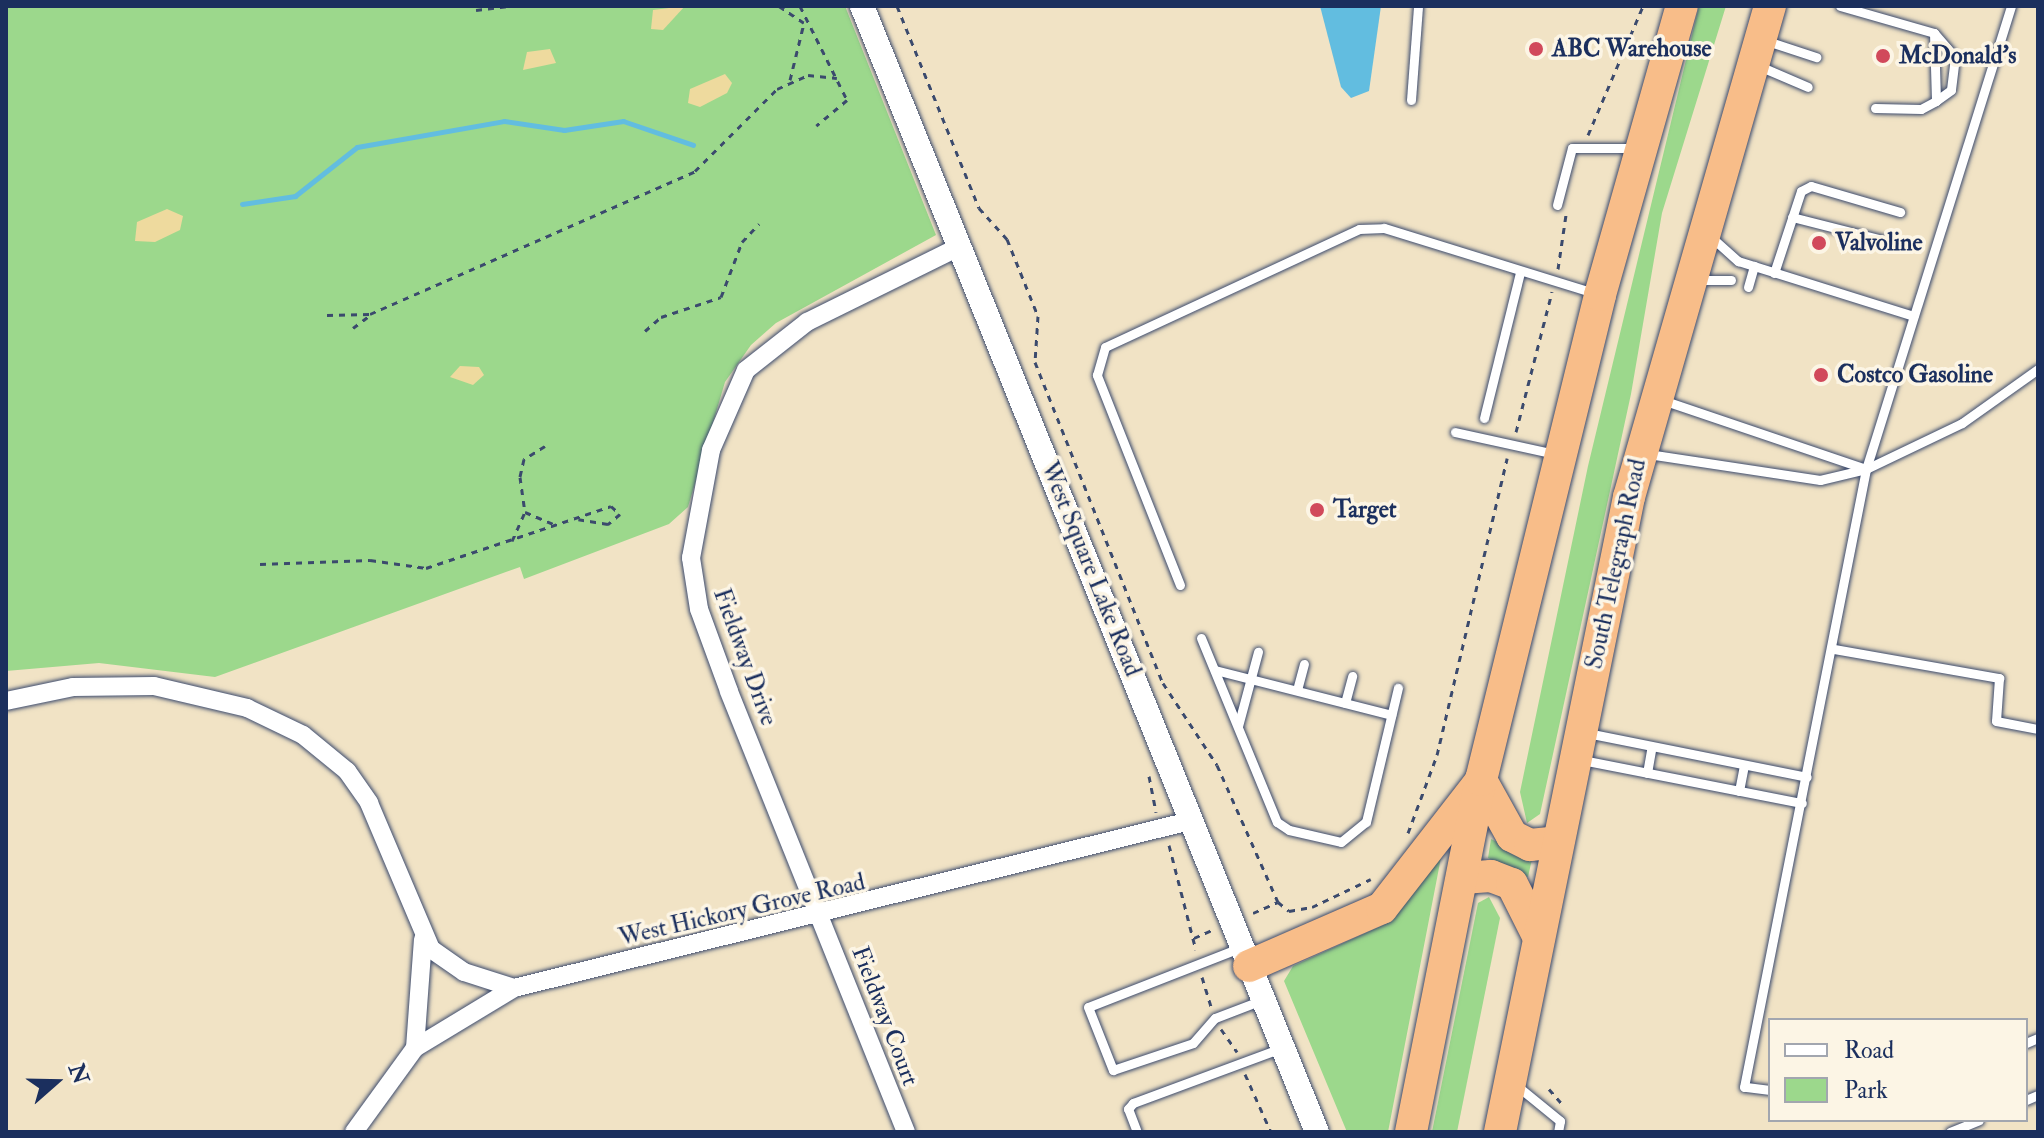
<!DOCTYPE html>
<html>
<head>
<meta charset="utf-8">
<style>
  body { margin:0 }
  #map { position:relative; width:2044px; height:1138px; overflow:hidden; background:#f1e3c5; font-family:"IM FELL Double Pica",serif }
  div>[style] { position:absolute }
  [style*='--x'] { left:calc(var(--x)*1px); top:calc(var(--y)*1px); width:calc(var(--w)*1px); rotate:calc(var(--a)*1deg) }
  .green>* { inset:0; background:#9cd88c }
  .sand>* { inset:0; background:#eeda9e }
  .water>* { inset:0; background:#62bde0 }
  .stream>* { height:5px; margin:-2.5px; padding:0 2.5px; transform-origin:2.5px; border-radius:2.5px; background:#62bde0 }
  .path>* { height:3px; margin-top:-1.5px; transform-origin:0; background:repeating-linear-gradient(90deg,#3b4a6d 0 6px,transparent 0 12px) }
  .roads { filter:drop-shadow(0 0 2px #3b4a6d) drop-shadow(0 0 2px #3b4a6d) }
  .service>* { height:9px; margin:-4.5px; padding:0 4.5px; transform-origin:4.5px; border-radius:4.5px; background:#fff }
  .minor>* { height:18px; margin:-9px; padding:0 9px; transform-origin:9px; border-radius:9px; background:#fff }
  .tertiary>* { height:24px; margin:-12px; padding:0 12px; transform-origin:12px; border-radius:12px; background:#fff }
  .trunk>* { height:32px; margin:-16px; padding:0 16px; transform-origin:16px; border-radius:16px; background:#f8bd89 }
  .dots>* { width:22px; height:22px; translate:-50% -50%; box-sizing:border-box; border:4px solid #fcf5e5; border-radius:50% }
  span { translate:-50% -50%; white-space:nowrap; text-align:center; line-height:1.15; -webkit-text-stroke:7px #fcf5e5; paint-order:stroke }
  .poi-label { font-size:24px; color:#1b2f5e; font-weight:700 }
  .left { translate:0 -50%; text-align:left }
  .street-label { font-size:24px; color:#1b2f5e }
  .frame { position:absolute; inset:0; border:8px solid #1b2f5e; pointer-events:none }
  .legend { position:absolute; left:1768px; top:1018px; width:260px; height:104px; box-sizing:border-box; background:#fcf5e5; border:2px solid #a2a6af; margin:0; padding:10px 14px; list-style:none; font-size:24px; color:#1b2f5e }
  .legend li { display:flex; align-items:center; gap:16px; height:40px }
  .legend b { width:40px; border:2px solid #a2a6af }
  .north { position:absolute; left:16px; top:1042px; width:80px; height:80px; -webkit-text-stroke:6px #fcf5e5; paint-order:stroke; rotate:70deg; font-size:22px; font-weight:700; line-height:32px; text-align:center; color:#1b2f5e }
  .north::after { content:''; display:block; margin:auto; width:28px; height:36px; background:#1b2f5e; clip-path:polygon(50% 0,100% 100%,50% 72%,0 100%) }
</style>
</head>
<body>
<div id="map">
  <div class="green">
    <i style="clip-path:polygon(6px 6px,845px 6px,936px 235px,776px 323px,751px 345px,725px 382px,688px 507px,669px 524px,524px 579px,520px 567px,215px 677px,99px 663px,6px 671px)"></i>
    <i style="clip-path:polygon(1699px 6px,1726px 6px,1662px 213px,1631px 394px,1540px 814px,1527px 823px,1520px 792px,1588px 466px)"></i>
    <i style="clip-path:polygon(1491px 839px,1532px 859px,1528px 877px,1488px 858px)"></i>
    <i style="clip-path:polygon(1444px 842px,1388px 1132px,1347px 1132px,1284px 981px,1293px 966px,1392px 921px)"></i>
    <i style="clip-path:polygon(1489px 897px,1500px 918px,1457px 1132px,1432px 1132px,1478px 903px)"></i>
  </div>
  <div class="sand">
    <i style="clip-path:polygon(685px 6px,663px 30px,651px 29px,653px 10px)"></i>
    <i style="clip-path:polygon(550px 49px,556px 63px,523px 70px,527px 52px)"></i>
    <i style="clip-path:polygon(725px 74px,732px 83px,727px 93px,700px 107px,688px 103px,690px 89px)"></i>
    <i style="clip-path:polygon(167px 209px,183px 216px,180px 230px,155px 242px,135px 241px,137px 222px)"></i>
    <i style="clip-path:polygon(460px 366px,479px 367px,484px 375px,473px 385px,450px 377px)"></i>
  </div>
  <div class="water">
    <i style="clip-path:polygon(1320px 6px,1381px 6px,1369px 91px,1351px 98px,1341px 87px)"></i>
  </div>
  <div class="stream">
    <i style="--x:242;--y:204;--w:54;--a:-8.6"></i>
    <i style="--x:295;--y:196;--w:79;--a:-38.3"></i>
    <i style="--x:357;--y:147;--w:149;--a:-10"></i>
    <i style="--x:504;--y:121;--w:61;--a:8.5"></i>
    <i style="--x:564;--y:130;--w:60;--a:-8.7"></i>
    <i style="--x:623;--y:121;--w:74;--a:18.9"></i>
  </div>
  <div class="path">
    <i style="--x:779;--y:6;--w:30;--a:34"></i>
    <i style="--x:800;--y:6;--w:105;--a:63.4"></i>
    <i style="--x:847;--y:100;--w:40;--a:140"></i>
    <i style="--x:897;--y:6;--w:218;--a:67.9"></i>
    <i style="--x:979;--y:208;--w:42;--a:47.9"></i>
    <i style="--x:1007;--y:239;--w:83;--a:68.1"></i>
    <i style="--x:1038;--y:316;--w:46;--a:93.7"></i>
    <i style="--x:1035;--y:362;--w:346;--a:68.3"></i>
    <i style="--x:1163;--y:683;--w:98;--a:56.6"></i>
    <i style="--x:1217;--y:765;--w:150;--a:66"></i>
    <i style="--x:1278;--y:902;--w:14;--a:39"></i>
    <i style="--x:1289;--y:911;--w:23;--a:-10"></i>
    <i style="--x:1312;--y:907;--w:65;--a:-25.4"></i>
    <i style="--x:476;--y:10;--w:31;--a:-7"></i>
    <i style="--x:790;--y:80;--w:59;--a:-76.2"></i>
    <i style="--x:1588;--y:135;--w:140;--a:-66.9"></i>
    <i style="--x:1558;--y:269;--w:55;--a:-81.6"></i>
    <i style="--x:327;--y:315;--w:43;--a:-1.3"></i>
    <i style="--x:370;--y:314;--w:355;--a:-23.7"></i>
    <i style="--x:695;--y:171;--w:116;--a:-45"></i>
    <i style="--x:777;--y:89;--w:34;--a:-24"></i>
    <i style="--x:808;--y:75;--w:29;--a:6"></i>
    <i style="--x:353;--y:328;--w:20;--a:-37"></i>
    <i style="--x:645;--y:331;--w:21;--a:-41"></i>
    <i style="--x:661;--y:317;--w:63;--a:-18.4"></i>
    <i style="--x:721;--y:297;--w:59;--a:-69.1"></i>
    <i style="--x:742;--y:242;--w:25;--a:-47"></i>
    <i style="--x:1516;--y:432;--w:145;--a:-75.6"></i>
    <i style="--x:545;--y:446;--w:25;--a:148"></i>
    <i style="--x:524;--y:459;--w:18;--a:103"></i>
    <i style="--x:520;--y:477;--w:35;--a:82"></i>
    <i style="--x:525;--y:512;--w:33;--a:23"></i>
    <i style="--x:512;--y:541;--w:32;--a:-66"></i>
    <i style="--x:260;--y:564;--w:110;--a:-2.1"></i>
    <i style="--x:370;--y:560;--w:57;--a:8.1"></i>
    <i style="--x:426;--y:568;--w:195;--a:-18.5"></i>
    <i style="--x:611;--y:506;--w:12;--a:42"></i>
    <i style="--x:620;--y:514;--w:16;--a:140"></i>
    <i style="--x:608;--y:524;--w:30;--a:-171"></i>
    <i style="--x:1149;--y:776;--w:37;--a:79"></i>
    <i style="--x:1408;--y:833;--w:83;--a:-69.6"></i>
    <i style="--x:1437;--y:755;--w:305;--a:-76.7"></i>
    <i style="--x:1169;--y:845;--w:108;--a:75.6"></i>
    <i style="--x:1253;--y:913;--w:27;--a:-24"></i>
    <i style="--x:1194;--y:938;--w:20;--a:-24"></i>
    <i style="--x:1202;--y:977;--w:31;--a:73"></i>
    <i style="--x:1221;--y:1029;--w:28;--a:55"></i>
    <i style="--x:1245;--y:1074;--w:64;--a:65.9"></i>
    <i style="--x:1549;--y:1089;--w:20;--a:49"></i>
    <i style="--x:1611;--y:1132;--w:1;--a:-90"></i>
  </div>
  <div class="roads">
    <div class="service">
      <i style="--x:1840;--y:6;--w:98;--a:16"></i>
      <i style="--x:1934;--y:33;--w:32;--a:49"></i>
      <i style="--x:1955;--y:57;--w:33;--a:97"></i>
      <i style="--x:1951;--y:90;--w:19;--a:144"></i>
      <i style="--x:1936;--y:101;--w:17;--a:152"></i>
      <i style="--x:1921;--y:109;--w:46;--a:-178.8"></i>
      <i style="--x:1934;--y:33;--w:68;--a:88.3"></i>
      <i style="--x:1767;--y:41;--w:52;--a:18.1"></i>
      <i style="--x:1759;--y:66;--w:53;--a:23.2"></i>
      <i style="--x:1411;--y:100;--w:94;--a:-85.7"></i>
      <i style="--x:1557;--y:205;--w:59;--a:-75.3"></i>
      <i style="--x:1572;--y:148;--w:62;--a:0"></i>
      <i style="--x:1792;--y:217;--w:102;--a:14.2"></i>
      <i style="--x:1710;--y:236;--w:38;--a:42"></i>
      <i style="--x:1738;--y:261;--w:184;--a:17.4"></i>
      <i style="--x:1774;--y:273;--w:86;--a:-71.8"></i>
      <i style="--x:1801;--y:191;--w:11;--a:-27"></i>
      <i style="--x:1811;--y:186;--w:93;--a:16.3"></i>
      <i style="--x:1698;--y:280;--w:33;--a:0"></i>
      <i style="--x:1748;--y:287;--w:22;--a:-74"></i>
      <i style="--x:1484;--y:418;--w:149;--a:-76.1"></i>
      <i style="--x:1455;--y:432;--w:102;--a:12.4"></i>
      <i style="--x:1648;--y:454;--w:174;--a:8.6"></i>
      <i style="--x:1820;--y:480;--w:47;--a:-13.4"></i>
      <i style="--x:1866;--y:469;--w:215;--a:-161.3"></i>
      <i style="--x:1866;--y:469;--w:106;--a:-25.6"></i>
      <i style="--x:1962;--y:423;--w:93;--a:-35.4"></i>
      <i style="--x:1180;--y:585;--w:226;--a:-111.6"></i>
      <i style="--x:1097;--y:375;--w:29;--a:-74"></i>
      <i style="--x:1105;--y:347;--w:280;--a:-24.9"></i>
      <i style="--x:1359;--y:229;--w:25;--a:-2"></i>
      <i style="--x:1384;--y:228;--w:223;--a:17.2"></i>
      <i style="--x:1201;--y:638;--w:199;--a:67.6"></i>
      <i style="--x:1277;--y:822;--w:14;--a:34"></i>
      <i style="--x:1289;--y:830;--w:53;--a:13"></i>
      <i style="--x:1341;--y:842;--w:32;--a:-39"></i>
      <i style="--x:1366;--y:822;--w:138;--a:-76.6"></i>
      <i style="--x:1834;--y:649;--w:168;--a:10"></i>
      <i style="--x:1999;--y:678;--w:43;--a:94"></i>
      <i style="--x:1996;--y:721;--w:43;--a:10.8"></i>
      <i style="--x:1215;--y:670;--w:182;--a:14.3"></i>
      <i style="--x:1297;--y:690;--w:27;--a:-75"></i>
      <i style="--x:1345;--y:703;--w:28;--a:-75"></i>
      <i style="--x:1238;--y:726;--w:77;--a:-74.9"></i>
      <i style="--x:1587;--y:733;--w:224;--a:11.3"></i>
      <i style="--x:1582;--y:760;--w:224;--a:11.1"></i>
      <i style="--x:1647;--y:773;--w:27;--a:-80"></i>
      <i style="--x:1739;--y:791;--w:26;--a:-79"></i>
      <i style="--x:1242;--y:947;--w:165;--a:158.7"></i>
      <i style="--x:1088;--y:1007;--w:68;--a:68.4"></i>
      <i style="--x:1113;--y:1070;--w:84;--a:-18.6"></i>
      <i style="--x:1193;--y:1043;--w:33;--a:-49"></i>
      <i style="--x:1215;--y:1018;--w:50;--a:-21"></i>
      <i style="--x:2026;--y:1043;--w:13;--a:-23"></i>
      <i style="--x:1516;--y:1085;--w:57;--a:39.3"></i>
      <i style="--x:1560;--y:1121;--w:11;--a:100"></i>
      <i style="--x:1770;--y:1090;--w:26;--a:-173"></i>
      <i style="--x:1744;--y:1087;--w:630;--a:-78.83"></i>
      <i style="--x:1866;--y:469;--w:485;--a:-72.6"></i>
      <i style="--x:2026;--y:1100;--w:13;--a:-23"></i>
      <i style="--x:1137;--y:1132;--w:25;--a:-111"></i>
      <i style="--x:1128;--y:1109;--w:8;--a:-50"></i>
      <i style="--x:1133;--y:1103;--w:159;--a:-20.3"></i>
      <i style="--x:1950;--y:1132;--w:31;--a:-22"></i>
    </div>
    <div class="minor">
      <i style="--x:6;--y:701;--w:68;--a:-11.8"></i>
      <i style="--x:73;--y:687;--w:81;--a:-0.7"></i>
      <i style="--x:154;--y:686;--w:96;--a:13.3"></i>
      <i style="--x:247;--y:708;--w:62;--a:25.7"></i>
      <i style="--x:303;--y:735;--w:57;--a:39.3"></i>
      <i style="--x:347;--y:771;--w:39;--a:55"></i>
      <i style="--x:369;--y:803;--w:159;--a:67"></i>
      <i style="--x:431;--y:949;--w:40;--a:34.9"></i>
      <i style="--x:464;--y:972;--w:52;--a:17.7"></i>
      <i style="--x:415;--y:1048;--w:109;--a:-85.8"></i>
      <i style="--x:354;--y:1132;--w:104;--a:-54"></i>
      <i style="--x:415;--y:1048;--w:116;--a:-31.2"></i>
      <i style="--x:514;--y:988;--w:700;--a:-13.88"></i>
      <i style="--x:906;--y:1132;--w:475;--a:-111.9"></i>
      <i style="--x:729;--y:691;--w:87;--a:-110.1"></i>
      <i style="--x:699;--y:609;--w:52;--a:-98.9"></i>
      <i style="--x:691;--y:558;--w:110;--a:-79.5"></i>
      <i style="--x:711;--y:450;--w:87;--a:-66.4"></i>
      <i style="--x:746;--y:370;--w:78;--a:-38.2"></i>
      <i style="--x:807;--y:322;--w:169;--a:-26.3"></i>
    </div>
    <div class="tertiary">
      <i style="--x:862;--y:6;--w:1214;--a:68"></i>
    </div>
    <div class="trunk">
      <i style="--x:1481;--y:780;--w:64;--a:61"></i>
      <i style="--x:1512;--y:836;--w:20;--a:27"></i>
      <i style="--x:1530;--y:845;--w:28;--a:-6"></i>
      <i style="--x:1462;--y:878;--w:29;--a:-4"></i>
      <i style="--x:1491;--y:876;--w:22;--a:21"></i>
      <i style="--x:1512;--y:884;--w:60;--a:63.4"></i>
      <i style="--x:1249;--y:966;--w:145;--a:-23.6"></i>
      <i style="--x:1382;--y:908;--w:155;--a:-52.1"></i>
      <i style="--x:1411;--y:1132;--w:359;--a:-78.8"></i>
      <i style="--x:1481;--y:780;--w:499;--a:-76.2"></i>
      <i style="--x:1600;--y:295;--w:300;--a:-74.2"></i>
      <i style="--x:1500;--y:1132;--w:648;--a:-78.52"></i>
      <i style="--x:1629;--y:497;--w:511;--a:-73.98"></i>
    </div>
  </div>
  <div class="dots">
    <i style="left:1536px;top:49px;background:#d1495b"></i>
    <i style="left:1883px;top:56px;background:#d1495b"></i>
    <i style="left:1819px;top:243px;background:#d1495b"></i>
    <i style="left:1821px;top:375px;background:#d1495b"></i>
    <i style="left:1317px;top:510px;background:#d1495b"></i>
  </div>
  <div class="poi-label">
    <span class="left" style="left:1552px;top:49px">ABC Warehouse</span>
    <span class="left" style="left:1899px;top:56px">McDonald's</span>
    <span class="left" style="left:1835px;top:243px">Valvoline</span>
    <span class="left" style="left:1837px;top:375px">Costco Gasoline</span>
    <span class="left" style="left:1333px;top:510px">Target</span>
  </div>
  <div class="street-label">
    <span style="left:1616px;top:564px;rotate:-78deg">South Telegraph Road</span>
    <span style="left:1091px;top:569px;rotate:68deg">West Square Lake Road</span>
    <span style="left:745px;top:657px;rotate:70deg">Fieldway Drive</span>
    <span style="left:742px;top:910px;rotate:-13deg">West Hickory Grove Road</span>
    <span style="left:885px;top:1016px;rotate:69deg">Fieldway Court</span>
  </div>
  <div class="frame"></div>
  <ul class="legend">
  <li><b style="height:10px;background:#fff"></b>Road</li>
  <li><b style="height:22px;background:#9cd88c"></b>Park</li>
  </ul>
  <div class="north">N</div>
</div>
</body>
</html>
